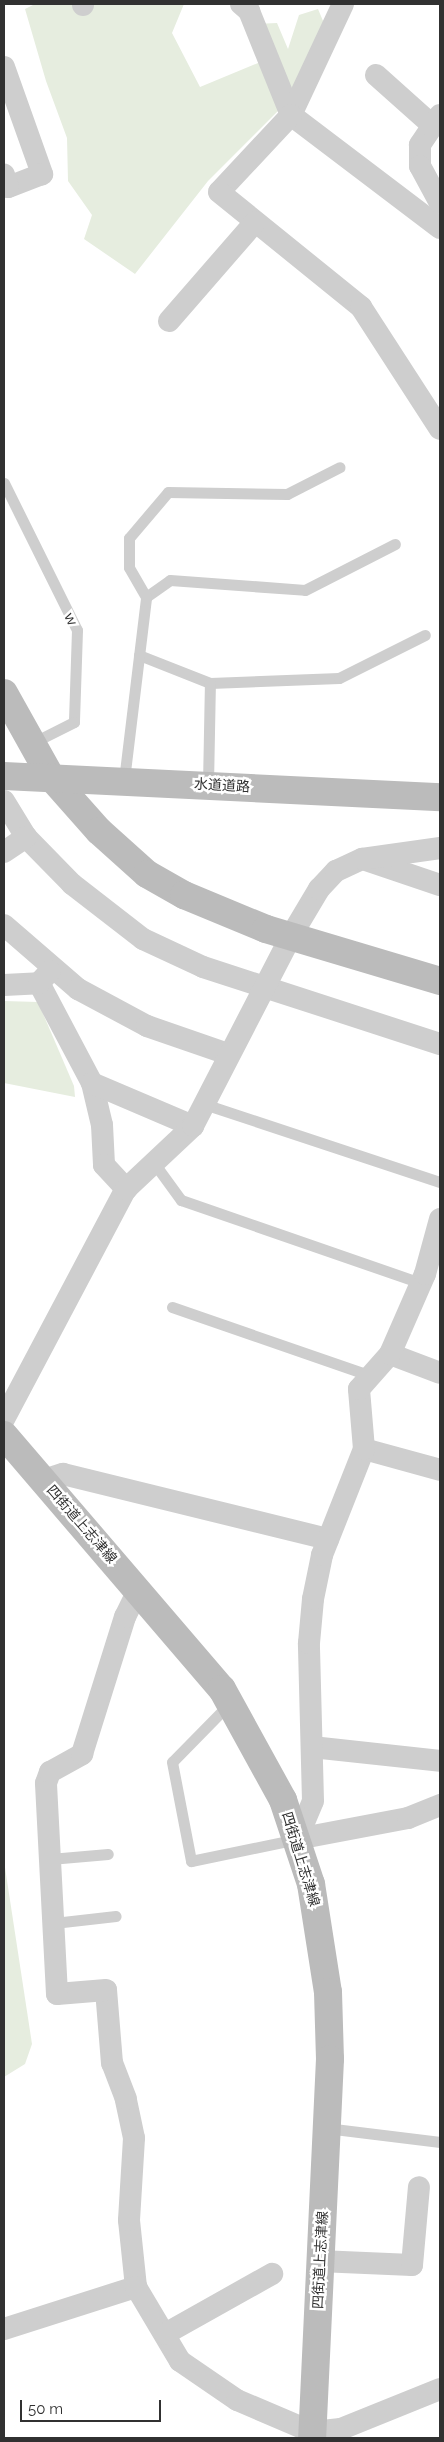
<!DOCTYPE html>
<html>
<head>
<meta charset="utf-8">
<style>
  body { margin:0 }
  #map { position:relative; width:444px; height:2442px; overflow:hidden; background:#fff; font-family:Raleway,"Noto Sans JP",sans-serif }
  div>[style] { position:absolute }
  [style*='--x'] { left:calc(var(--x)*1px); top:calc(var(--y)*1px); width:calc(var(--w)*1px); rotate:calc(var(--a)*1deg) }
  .green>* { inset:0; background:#e6eddf }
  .lane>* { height:11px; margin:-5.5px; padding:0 5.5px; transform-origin:5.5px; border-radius:5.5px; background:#cecece }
  .street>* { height:22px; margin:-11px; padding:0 11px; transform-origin:11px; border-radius:11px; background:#cecece }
  .secondary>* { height:28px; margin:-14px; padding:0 14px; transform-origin:14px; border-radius:14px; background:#bbb }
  span { translate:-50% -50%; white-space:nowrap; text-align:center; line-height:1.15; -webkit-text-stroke:5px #fff; paint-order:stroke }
  .street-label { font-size:14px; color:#313131 }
  .frame { position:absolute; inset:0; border:5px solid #313131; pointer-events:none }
  .scale { position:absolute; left:20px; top:2400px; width:141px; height:22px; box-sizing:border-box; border:2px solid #313131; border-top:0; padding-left:6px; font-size:15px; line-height:18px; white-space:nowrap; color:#313131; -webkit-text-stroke:4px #fff; paint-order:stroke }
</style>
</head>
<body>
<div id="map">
  <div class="green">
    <i style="clip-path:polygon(35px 4px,184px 4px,172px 33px,200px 87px,258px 63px,255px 24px,277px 23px,288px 49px,299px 15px,318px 9px,326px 28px,291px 98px,208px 181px,135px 274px,84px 239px,92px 215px,68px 181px,67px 138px,46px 81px,25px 9px)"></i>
    <i style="clip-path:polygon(4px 1001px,38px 1002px,74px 1086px,75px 1097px,4px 1083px)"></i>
    <i style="clip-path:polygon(4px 1861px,32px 2044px,25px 2064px,4px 2077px)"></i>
  </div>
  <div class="lane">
    <i style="--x:4;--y:483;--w:164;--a:63.6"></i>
    <i style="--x:77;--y:630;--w:92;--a:91.9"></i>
    <i style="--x:74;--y:722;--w:47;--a:153.4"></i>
    <i style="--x:146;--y:597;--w:29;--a:-35"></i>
    <i style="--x:170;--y:580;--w:135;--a:4.2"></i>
    <i style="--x:305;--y:590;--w:101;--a:-27.1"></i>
    <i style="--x:139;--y:655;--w:76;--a:21.5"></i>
    <i style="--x:210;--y:683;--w:129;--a:-2.2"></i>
    <i style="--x:339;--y:678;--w:96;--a:-26.6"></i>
    <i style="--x:124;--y:780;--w:184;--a:-83.1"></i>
    <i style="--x:146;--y:597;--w:34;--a:-120"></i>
    <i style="--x:129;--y:567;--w:29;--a:-90"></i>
    <i style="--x:129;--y:538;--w:60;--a:-49.7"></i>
    <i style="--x:168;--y:492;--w:119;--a:1"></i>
    <i style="--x:287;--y:494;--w:59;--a:-27"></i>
    <i style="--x:208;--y:784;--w:101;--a:-88.9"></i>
    <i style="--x:204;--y:1104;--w:249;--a:18.3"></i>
    <i style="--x:154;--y:1163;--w:46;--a:53.9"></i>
    <i style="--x:181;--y:1200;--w:254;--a:19.1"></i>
    <i style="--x:172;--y:1307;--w:211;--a:19.1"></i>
    <i style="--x:229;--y:1704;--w:81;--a:134.5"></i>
    <i style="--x:172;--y:1762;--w:101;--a:79.1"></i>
    <i style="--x:191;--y:1861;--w:108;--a:-11.7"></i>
    <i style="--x:50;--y:1859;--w:58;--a:-4.9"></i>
    <i style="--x:54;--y:1923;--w:62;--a:-6.4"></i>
    <i style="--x:326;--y:2128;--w:115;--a:7"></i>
  </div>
  <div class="street">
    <i style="--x:83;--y:4;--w:1;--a:90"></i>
    <i style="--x:241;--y:4;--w:11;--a:41"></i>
    <i style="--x:249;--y:11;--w:112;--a:68"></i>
    <i style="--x:291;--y:115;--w:187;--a:37.2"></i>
    <i style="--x:343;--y:4;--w:123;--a:115.1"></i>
    <i style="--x:291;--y:115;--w:105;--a:133.1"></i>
    <i style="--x:219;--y:192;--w:183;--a:39"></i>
    <i style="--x:361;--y:307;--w:145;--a:57.1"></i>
    <i style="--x:4;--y:67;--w:114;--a:70.4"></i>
    <i style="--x:42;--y:174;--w:36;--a:159"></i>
    <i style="--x:8;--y:187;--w:13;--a:-108"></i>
    <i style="--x:376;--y:75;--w:76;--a:41.8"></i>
    <i style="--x:440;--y:115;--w:36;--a:124"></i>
    <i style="--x:420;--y:145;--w:21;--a:90"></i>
    <i style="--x:420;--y:166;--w:42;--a:61.6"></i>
    <i style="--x:169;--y:321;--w:131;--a:-49"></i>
    <i style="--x:4;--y:801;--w:42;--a:58.6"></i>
    <i style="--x:26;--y:837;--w:66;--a:45.6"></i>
    <i style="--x:72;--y:884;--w:90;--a:37.8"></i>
    <i style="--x:143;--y:939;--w:66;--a:25"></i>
    <i style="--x:203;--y:967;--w:249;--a:18"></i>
    <i style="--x:4;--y:852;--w:27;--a:-34"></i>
    <i style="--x:366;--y:860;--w:78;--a:18.7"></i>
    <i style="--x:4;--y:925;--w:98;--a:40.9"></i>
    <i style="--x:78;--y:989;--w:78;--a:28.2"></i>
    <i style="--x:147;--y:1026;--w:86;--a:19.1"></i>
    <i style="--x:39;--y:983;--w:113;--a:62.1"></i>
    <i style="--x:92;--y:1083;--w:43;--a:76.6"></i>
    <i style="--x:102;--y:1125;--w:40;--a:87.1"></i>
    <i style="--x:104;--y:1165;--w:33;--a:47"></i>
    <i style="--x:4;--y:985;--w:35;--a:-3"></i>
    <i style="--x:39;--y:983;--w:16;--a:-47"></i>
    <i style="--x:92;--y:1083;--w:110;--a:23.1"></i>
    <i style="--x:390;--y:1354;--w:53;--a:20.8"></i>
    <i style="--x:4;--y:1419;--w:260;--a:-62.1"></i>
    <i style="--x:126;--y:1189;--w:92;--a:-43.2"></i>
    <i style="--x:193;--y:1126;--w:214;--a:-62.7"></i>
    <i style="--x:291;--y:936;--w:55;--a:-59.2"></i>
    <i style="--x:319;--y:889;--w:25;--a:-47"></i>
    <i style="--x:336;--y:871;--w:29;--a:-25"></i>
    <i style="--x:362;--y:859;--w:79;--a:-8"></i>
    <i style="--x:364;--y:1449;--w:79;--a:15.4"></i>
    <i style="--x:44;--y:1480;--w:20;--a:-18"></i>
    <i style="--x:63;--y:1474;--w:273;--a:13.8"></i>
    <i style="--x:312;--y:1747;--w:129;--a:6.2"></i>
    <i style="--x:297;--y:1839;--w:41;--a:-67.2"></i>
    <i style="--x:313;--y:1801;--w:158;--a:-91.5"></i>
    <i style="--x:309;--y:1643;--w:44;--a:-84.8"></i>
    <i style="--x:313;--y:1599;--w:45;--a:-78.4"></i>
    <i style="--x:322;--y:1555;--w:114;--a:-68.4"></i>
    <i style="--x:364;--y:1449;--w:60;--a:-94.8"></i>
    <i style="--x:359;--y:1389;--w:47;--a:-48.5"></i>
    <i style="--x:390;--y:1354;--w:87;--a:-66.4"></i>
    <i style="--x:425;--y:1274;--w:57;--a:-74.7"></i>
    <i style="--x:297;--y:1839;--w:113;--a:-10.7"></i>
    <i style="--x:408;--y:1818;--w:35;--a:-22"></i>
    <i style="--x:319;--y:2261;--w:93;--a:2.5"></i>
    <i style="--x:412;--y:2265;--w:78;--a:-84.9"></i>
    <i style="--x:136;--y:2287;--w:67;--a:-96"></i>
    <i style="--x:129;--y:2220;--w:82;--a:-86.5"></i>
    <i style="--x:134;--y:2138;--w:40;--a:-102"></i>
    <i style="--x:126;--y:2099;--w:39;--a:-111"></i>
    <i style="--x:112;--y:2063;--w:73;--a:-94.7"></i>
    <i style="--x:106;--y:1990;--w:49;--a:175.3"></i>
    <i style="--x:57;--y:1994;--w:211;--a:-93"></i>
    <i style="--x:46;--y:1783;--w:12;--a:-70"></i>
    <i style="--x:50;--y:1772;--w:37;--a:-29"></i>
    <i style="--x:82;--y:1754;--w:144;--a:-72.6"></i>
    <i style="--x:125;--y:1617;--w:30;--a:-64"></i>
    <i style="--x:4;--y:2329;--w:139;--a:-17.7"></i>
    <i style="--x:136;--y:2287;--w:86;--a:59.3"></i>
    <i style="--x:180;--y:2361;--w:69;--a:34.4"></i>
    <i style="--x:237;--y:2400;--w:82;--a:23.1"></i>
    <i style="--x:312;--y:2432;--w:29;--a:-6"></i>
    <i style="--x:341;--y:2429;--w:107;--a:-22"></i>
    <i style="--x:165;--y:2334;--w:123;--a:-29.3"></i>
  </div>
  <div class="secondary">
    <i style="--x:4;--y:693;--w:96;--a:60.8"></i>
    <i style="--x:51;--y:777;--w:72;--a:48.4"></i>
    <i style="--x:99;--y:831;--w:64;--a:41.9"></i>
    <i style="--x:147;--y:874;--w:43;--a:29.6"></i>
    <i style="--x:184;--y:895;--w:89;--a:22.5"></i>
    <i style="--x:266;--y:929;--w:182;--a:16.6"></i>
    <i style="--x:4;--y:776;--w:437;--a:2.8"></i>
    <i style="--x:4;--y:1435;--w:335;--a:49.4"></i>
    <i style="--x:222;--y:1689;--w:127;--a:61.2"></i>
    <i style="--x:283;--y:1800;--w:89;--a:71.6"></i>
    <i style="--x:311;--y:1884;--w:109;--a:81.1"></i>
    <i style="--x:328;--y:1992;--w:67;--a:88.3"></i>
    <i style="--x:330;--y:2059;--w:379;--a:92.7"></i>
  </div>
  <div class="street-label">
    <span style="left:71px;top:619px;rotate:65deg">ｗ</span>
    <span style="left:222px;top:785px;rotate:3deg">水道道路</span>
    <span style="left:82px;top:1524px;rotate:49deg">四街道上志津線</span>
    <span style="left:301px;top:1859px;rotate:73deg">四街道上志津線</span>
    <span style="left:320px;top:2260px;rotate:-87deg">四街道上志津線</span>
  </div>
  <div class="frame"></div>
  <div class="scale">50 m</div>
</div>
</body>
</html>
